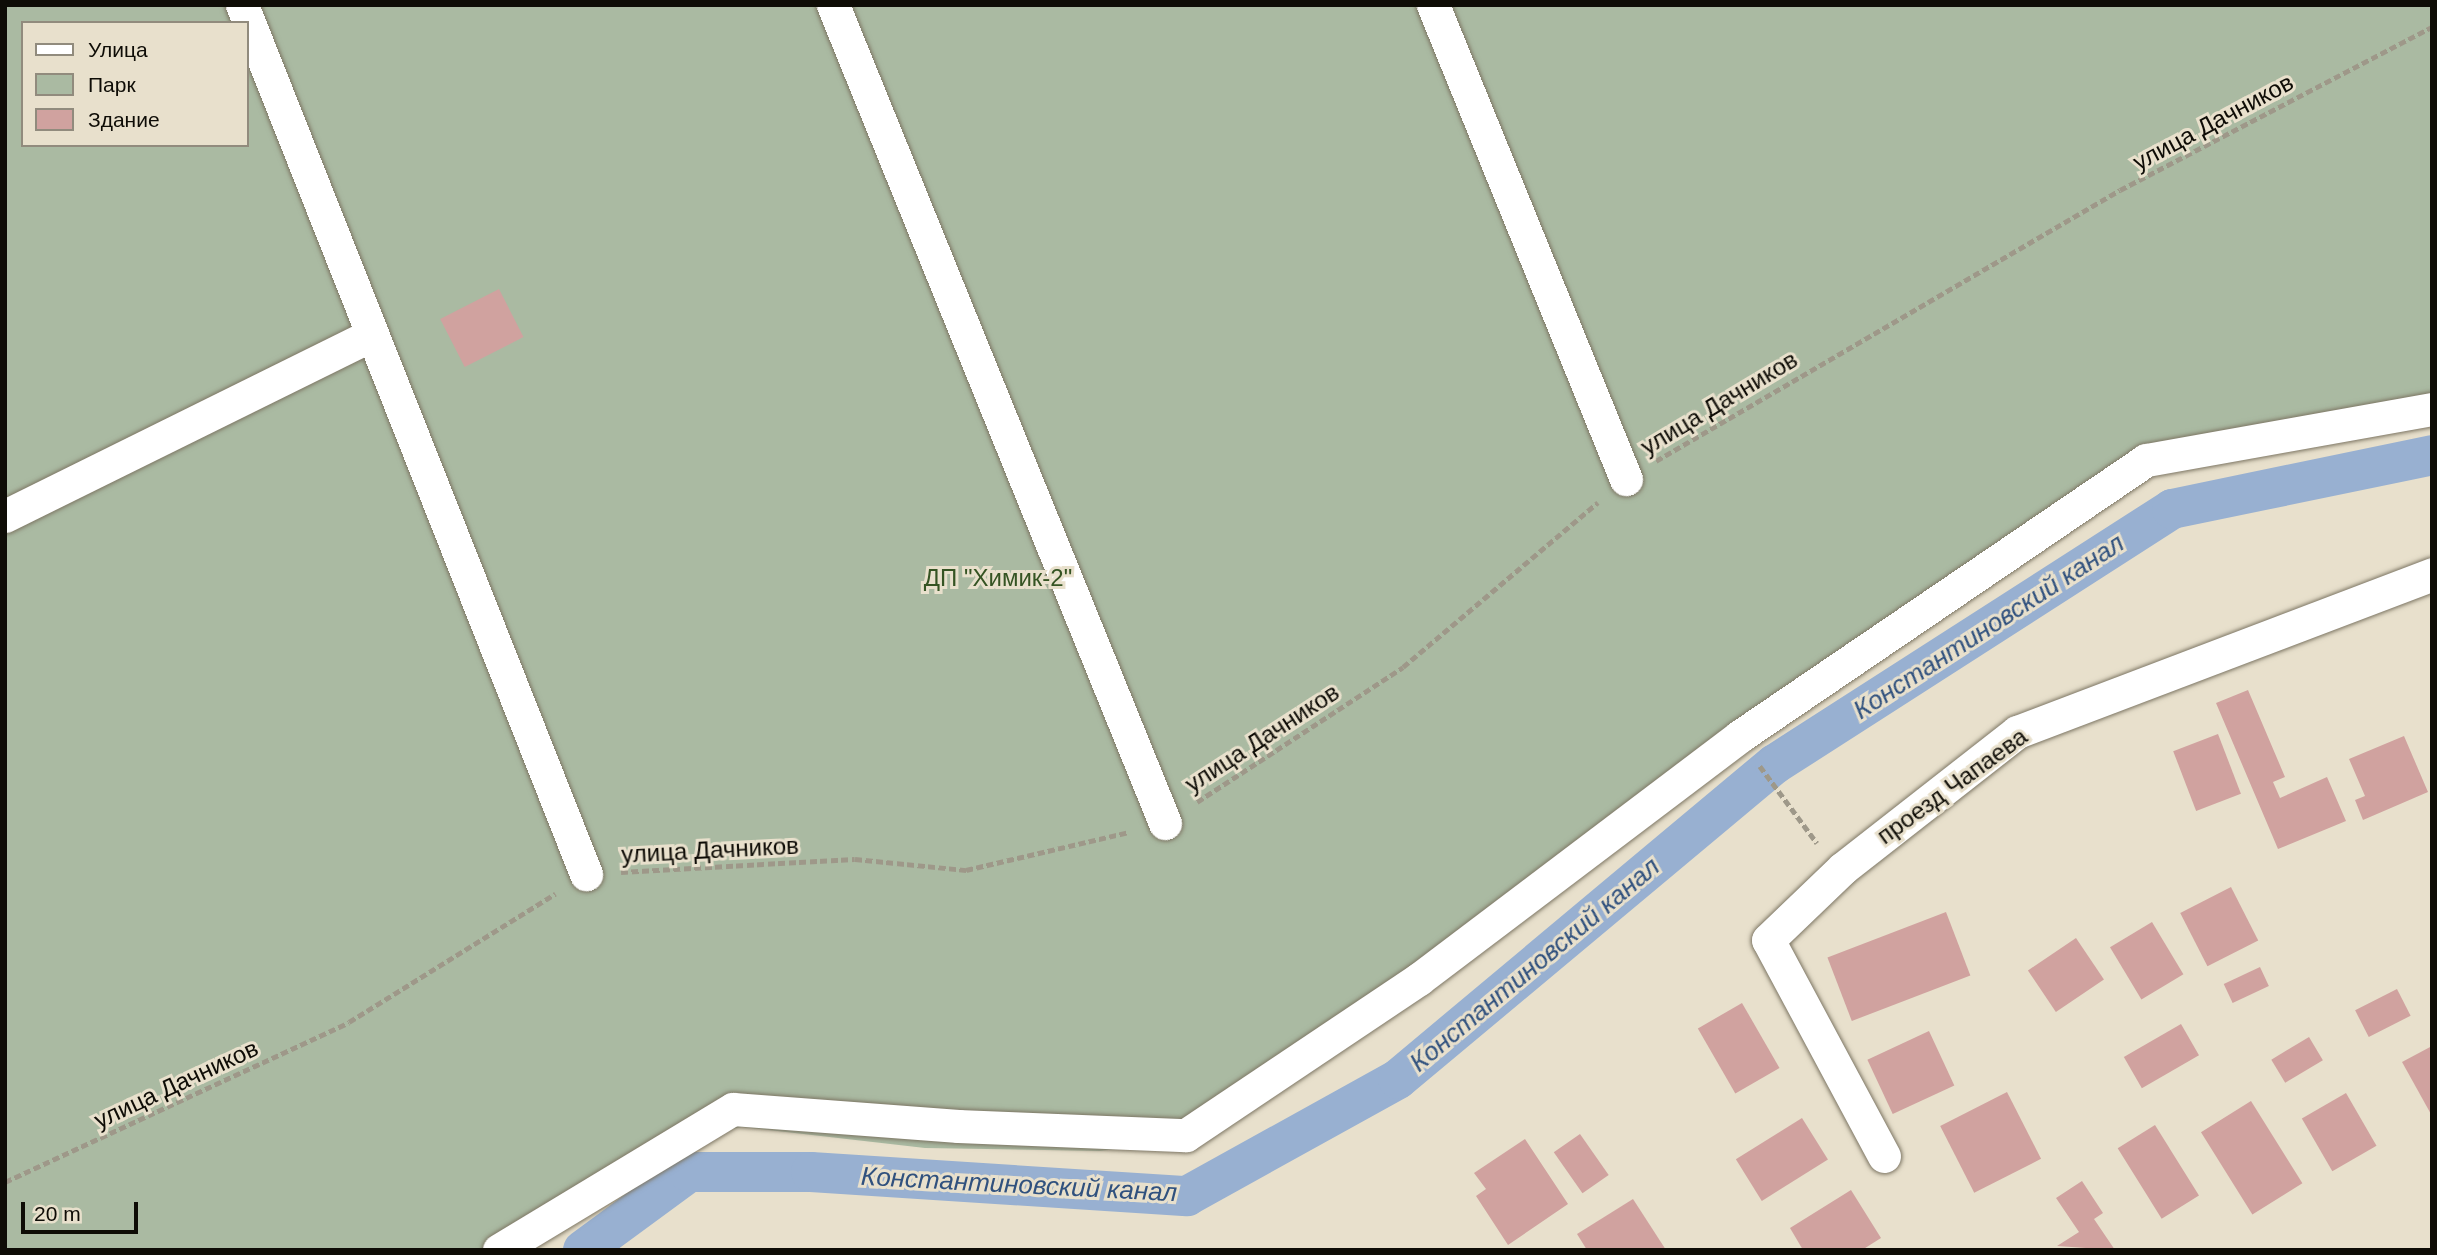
<!DOCTYPE html>
<html>
<head>
<meta charset="utf-8">
<style>
  body { margin:0 }
  #map { position:relative; width:2437px; height:1255px; overflow:hidden; background:#e8e0cc; font-family:Helvetica,sans-serif }
  div>[style] { position:absolute }
  [style*='--x'] { left:calc(var(--x)*1px); top:calc(var(--y)*1px); width:calc(var(--w)*1px); rotate:calc(var(--a)*1deg) }
  .green>* { inset:0; background:#aabaa2 }
  .canal>* { height:40px; margin:-20px; padding:0 20px; transform-origin:20px; border-radius:20px; background:#98b0d1 }
  .building>* { inset:0; background:#d0a29f; transform-origin:0 0 }
  .path>* { height:4.5px; margin-top:-2.25px; transform-origin:0; background:repeating-linear-gradient(90deg,#9e9889 0 7px,transparent 0 10.5px) }
  .roads { filter:drop-shadow(0 0 2px #7d7664) drop-shadow(0 0 2px #7d7664) }
  .minor>* { height:33px; margin:-16.5px; padding:0 16.5px; transform-origin:16.5px; border-radius:16.5px; background:#fff }
  span { translate:-50% -50%; white-space:nowrap; text-align:center; line-height:1.15; -webkit-text-stroke:6px #e8e0cc; paint-order:stroke }
  .street-label { font-size:24px; color:#0e0c06 }
  .park-label { font-size:24px; color:#355423 }
  .water-label { font-size:26px; color:#30517e; font-style:italic }
  .frame { position:absolute; inset:0; border:7px solid #0e0c06; pointer-events:none }
  .legend { position:absolute; left:21px; top:21px; width:228px; height:126px; box-sizing:border-box; background:#e8e0cc; border:2px solid #918b7d; margin:0; padding:9px 12px; list-style:none; font-size:21px; color:#0e0c06 }
  .legend li { display:flex; align-items:center; gap:14px; height:35px }
  .legend b { width:35px; border:2px solid #918b7d }
  .scale { position:absolute; left:21px; top:1202px; width:117px; height:32px; box-sizing:border-box; border:4px solid #0e0c06; border-top:0; padding-left:9px; font-size:21px; line-height:24px; white-space:nowrap; color:#0e0c06; -webkit-text-stroke:5px #e8e0cc; paint-order:stroke }
</style>
</head>
<body>
<div id="map">
  <div class="green">
    <i style="clip-path:polygon(evenodd,5px 5px,2432px 5px,2432px 415px,2148px 465px,1188px 1140px,1100px 1151px,925px 1148px,742px 1127px,695px 1136px,513px 1250px,5px 1250px,5px 5px,23px 23px,247px 23px,247px 145px,23px 145px,23px 23px)"></i>
  </div>
  <div class="canal">
    <i style="--x:583;--y:1250;--w:132;--a:-36.3"></i>
    <i style="--x:689;--y:1172;--w:122;--a:0"></i>
    <i style="--x:811;--y:1172;--w:377;--a:3.7"></i>
    <i style="--x:1187;--y:1196;--w:241;--a:-29"></i>
    <i style="--x:1398;--y:1079;--w:491;--a:-39.9"></i>
    <i style="--x:1775;--y:764;--w:472;--a:-32.7"></i>
    <i style="--x:2172;--y:509;--w:266;--a:-11.7"></i>
  </div>
  <div class="building">
    <i style="left:499px;top:289px;width:54px;height:66px;rotate:63deg"></i>
    <i style="clip-path:polygon(2248px 690px,2285px 777px,2273px 782px,2280px 798px,2327px 777px,2346px 821px,2278px 849px,2216px 703px)"></i>
    <i style="left:2218px;top:734px;width:64px;height:48px;rotate:69deg"></i>
    <i style="clip-path:polygon(2404px 736px,2428px 792px,2363px 820px,2355px 800px,2365px 796px,2349px 759px)"></i>
    <i style="left:2231px;top:887px;width:60px;height:57px;rotate:63deg"></i>
    <i style="left:1946px;top:912px;width:68px;height:127px;rotate:69deg"></i>
    <i style="left:2152px;top:922px;width:61px;height:49px;rotate:59deg"></i>
    <i style="left:2076px;top:938px;width:50px;height:58px;rotate:56deg"></i>
    <i style="left:2260px;top:967px;width:21px;height:40px;rotate:65deg"></i>
    <i style="left:2397px;top:989px;width:30px;height:47px;rotate:63deg"></i>
    <i style="left:1742px;top:1003px;width:75px;height:51px;rotate:60deg"></i>
    <i style="left:2181px;top:1024px;width:36px;height:66px;rotate:60deg"></i>
    <i style="left:1929px;top:1031px;width:60px;height:68px;rotate:65deg"></i>
    <i style="left:2309px;top:1037px;width:27px;height:44px;rotate:59deg"></i>
    <i style="clip-path:polygon(2432px 1046px,2432px 1116px,2402px 1062px)"></i>
    <i style="left:2007px;top:1092px;width:75px;height:75px;rotate:63deg"></i>
    <i style="left:2346px;top:1093px;width:61px;height:51px;rotate:60deg"></i>
    <i style="left:2251px;top:1101px;width:97px;height:59px;rotate:58deg"></i>
    <i style="left:1802px;top:1118px;width:49px;height:78px;rotate:58deg"></i>
    <i style="left:2155px;top:1125px;width:83px;height:44px;rotate:58deg"></i>
    <i style="left:1580px;top:1134px;width:50px;height:32px;rotate:55deg"></i>
    <i style="clip-path:polygon(1525px 1139px,1568px 1204px,1508px 1245px,1476px 1196px,1486px 1189px,1474px 1173px)"></i>
    <i style="clip-path:polygon(2082px 1181px,2103px 1213px,2094px 1219px,2115px 1250px,2057px 1246px,2079px 1232px,2056px 1198px)"></i>
    <i style="clip-path:polygon(1851px 1190px,1881px 1238px,1862px 1250px,1803px 1250px,1790px 1228px)"></i>
    <i style="clip-path:polygon(1633px 1199px,1666px 1250px,1587px 1250px,1577px 1234px)"></i>
  </div>
  <div class="path">
    <i style="--x:1656;--y:461;--w:537;--a:-30.29"></i>
    <i style="--x:2120;--y:190;--w:352;--a:-27.6"></i>
    <i style="--x:1760;--y:766;--w:96;--a:53.5"></i>
    <i style="--x:1197;--y:802;--w:246;--a:-33.2"></i>
    <i style="--x:1403;--y:667;--w:255;--a:-40.2"></i>
    <i style="--x:621;--y:872;--w:234;--a:-3.2"></i>
    <i style="--x:855;--y:859;--w:112;--a:5.7"></i>
    <i style="--x:966;--y:870;--w:167;--a:-13.1"></i>
    <i style="--x:5;--y:1182;--w:379;--a:-24.9"></i>
    <i style="--x:349;--y:1022;--w:243;--a:-31.9"></i>
  </div>
  <div class="roads">
    <div class="minor">
      <i style="--x:242;--y:5;--w:935;--a:68.4"></i>
      <i style="--x:833;--y:5;--w:883;--a:67.91"></i>
      <i style="--x:1433;--y:5;--w:512;--a:67.85"></i>
      <i style="--x:5;--y:516;--w:408;--a:-26.3"></i>
      <i style="--x:1884;--y:1156;--w:245;--a:-118.2"></i>
      <i style="--x:1768;--y:940;--w:104;--a:-43.8"></i>
      <i style="--x:1843;--y:868;--w:221;--a:-38"></i>
      <i style="--x:2017;--y:732;--w:444;--a:-20.8"></i>
      <i style="--x:499;--y:1250;--w:273;--a:-31.1"></i>
      <i style="--x:733;--y:1109;--w:226;--a:4.3"></i>
      <i style="--x:958;--y:1126;--w:228;--a:2.3"></i>
      <i style="--x:1186;--y:1135;--w:280;--a:-33.8"></i>
      <i style="--x:1419;--y:979;--w:403;--a:-37.1"></i>
      <i style="--x:1740;--y:736;--w:491;--a:-34.2"></i>
      <i style="--x:2146;--y:460;--w:291;--a:-10.1"></i>
    </div>
  </div>
  <div class="street-label">
    <span style="left:2213px;top:122px;rotate:-28deg">улица Дачников</span>
    <span style="left:1719px;top:403px;rotate:-31deg">улица Дачников</span>
    <span style="left:1262px;top:738px;rotate:-33deg">улица Дачников</span>
    <span style="left:1952px;top:786px;rotate:-36deg">проезд Чапаева</span>
    <span style="left:710px;top:850px;rotate:-3deg">улица Дачников</span>
    <span style="left:176px;top:1084px;rotate:-25deg">улица Дачников</span>
  </div>
  <div class="park-label">
    <span style="left:998px;top:578px">ДП "Химик-2"</span>
  </div>
  <div class="water-label">
    <span style="left:1989px;top:627px;rotate:-33deg">Константиновский канал</span>
    <span style="left:1535px;top:965px;rotate:-40deg">Константиновский канал</span>
    <span style="left:1019px;top:1185px;rotate:3deg">Константиновский канал</span>
  </div>
  <div class="frame"></div>
  <ul class="legend">
  <li><b style="height:9px;background:#fff"></b>Улица</li>
  <li><b style="height:19px;background:#aabaa2"></b>Парк</li>
  <li><b style="height:19px;background:#d0a29f"></b>Здание</li>
  </ul>
  <div class="scale">20 m</div>
</div>
</body>
</html>
